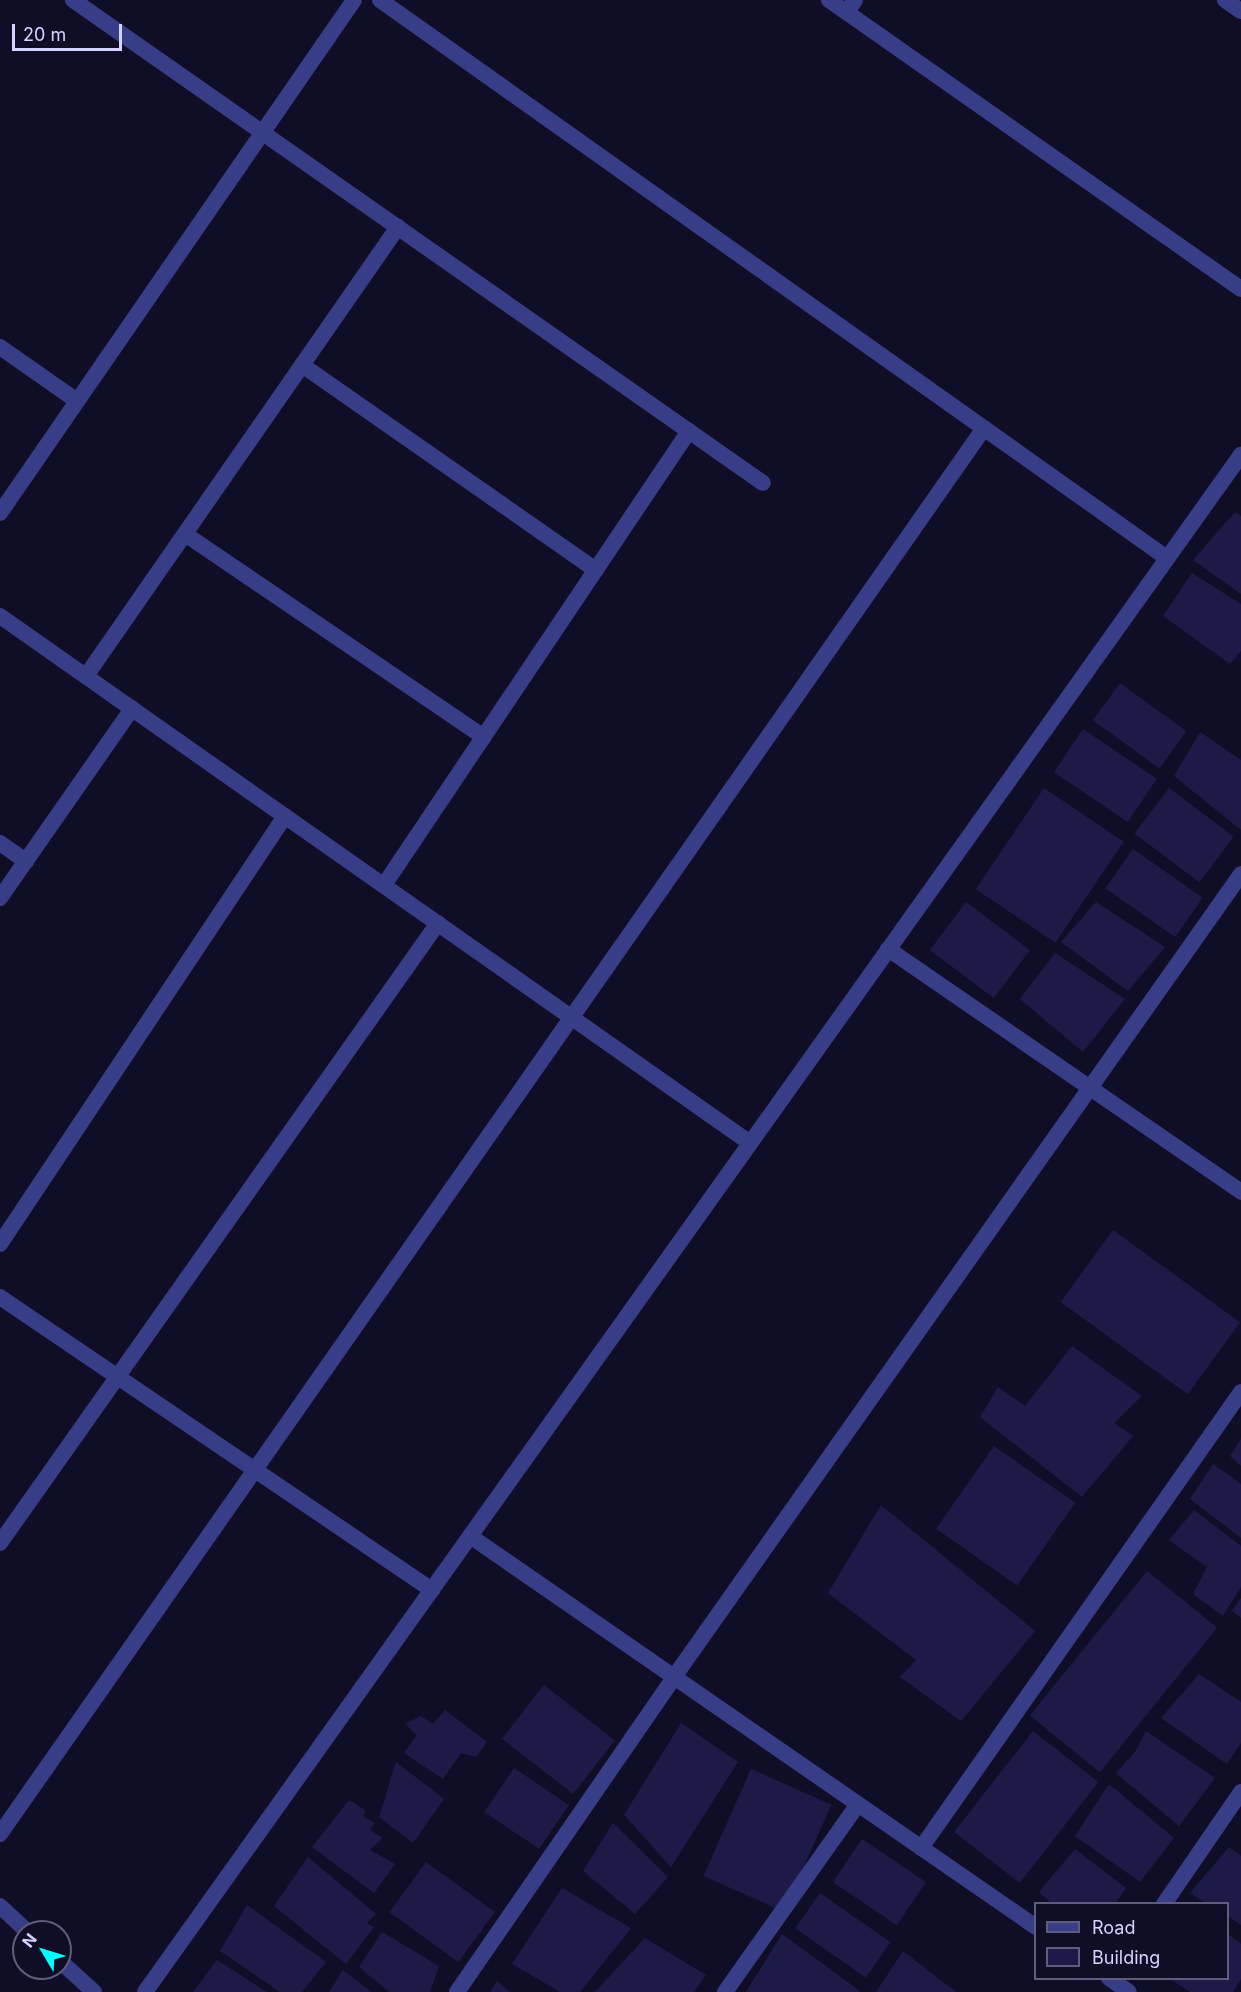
<!DOCTYPE html>
<html>
<head>
<meta charset="utf-8">
<style>
  body { margin:0 }
  #map { position:relative; width:1241px; height:1992px; overflow:hidden; background:#100e26; font-family:Inter,sans-serif }
  div>[style] { position:absolute }
  [style*='--x'] { left:calc(var(--x)*1px); top:calc(var(--y)*1px); width:calc(var(--w)*1px); rotate:calc(var(--a)*1deg) }
  .building>* { inset:0; background:#1e1a48; transform-origin:0 0 }
  .minor>* { height:16px; margin:-8px; padding:0 8px; transform-origin:8px; border-radius:8px; background:#383d87 }
  .tertiary>* { height:16px; margin:-8px; padding:0 8px; transform-origin:8px; border-radius:8px; background:#383d87 }
  span { translate:-50% -50%; white-space:nowrap; text-align:center; line-height:1.15; -webkit-text-stroke:4.5px #100e26; paint-order:stroke }
  .legend { position:absolute; left:1034px; top:1902px; width:195px; height:78px; box-sizing:border-box; background:#100e26; border:2px solid #5e5d7d; margin:0; padding:8px 10px; list-style:none; font-size:18px; color:#d4d3ff }
  .legend li { display:flex; align-items:center; gap:12px; height:30px }
  .legend b { width:30px; border:2px solid #5e5d7d }
  .north { position:absolute; left:12px; top:1920px; width:60px; height:60px; box-sizing:border-box; background:#100e26; border:2px solid #5e5d7d; border-radius:50%; rotate:308deg; font-size:16px; font-weight:700; line-height:24px; text-align:center; color:#d4d3ff }
  .north::after { content:''; display:block; margin:auto; width:21px; height:27px; background:#00fefc; clip-path:polygon(50% 0,100% 100%,50% 72%,0 100%) }
  .scale { position:absolute; left:12px; top:24px; width:110px; height:27px; box-sizing:border-box; border:3px solid #d4d3ff; border-top:0; padding-left:8px; font-size:18px; line-height:21px; white-space:nowrap; color:#d4d3ff; -webkit-text-stroke:4px #100e26; paint-order:stroke }
</style>
</head>
<body>
<div id="map">
  <div class="building">
    <i style="clip-path:polygon(1235px 512px,1241px 516px,1241px 594px,1193px 560px)"></i>
    <i style="clip-path:polygon(1192px 573px,1241px 604px,1241px 651px,1230px 664px,1163px 616px)"></i>
    <i style="left:1120px;top:683px;width:82px;height:46px;rotate:36deg"></i>
    <i style="left:1083px;top:729px;width:89px;height:52px;rotate:34deg"></i>
    <i style="clip-path:polygon(1200px 732px,1241px 760px,1241px 830px,1174px 776px)"></i>
    <i style="left:1044px;top:788px;width:96px;height:122px;rotate:34deg"></i>
    <i style="left:1169px;top:788px;width:81px;height:57px;rotate:37deg"></i>
    <i style="left:1133px;top:849px;width:85px;height:48px;rotate:35deg"></i>
    <i style="left:966px;top:902px;width:80px;height:60px;rotate:37deg"></i>
    <i style="clip-path:polygon(1096px 902px,1165px 947px,1128px 991px,1061px 942px)"></i>
    <i style="clip-path:polygon(1055px 953px,1125px 999px,1083px 1052px,1020px 999px)"></i>
    <i style="left:1113px;top:1230px;width:157px;height:89px;rotate:36deg"></i>
    <i style="clip-path:polygon(1072px 1346px,1142px 1396px,1114px 1423px,1133px 1436px,1082px 1497px,980px 1417px,998px 1387px,1025px 1406px)"></i>
    <i style="clip-path:polygon(1241px 1439px,1241px 1466px,1230px 1456px)"></i>
    <i style="left:994px;top:1446px;width:99px;height:101px;rotate:35deg"></i>
    <i style="clip-path:polygon(1213px 1464px,1241px 1484px,1241px 1538px,1190px 1499px)"></i>
    <i style="clip-path:polygon(881px 1505px,1035px 1631px,961px 1721px,900px 1677px,916px 1660px,828px 1593px)"></i>
    <i style="clip-path:polygon(1194px 1510px,1241px 1546px,1241px 1587px,1223px 1616px,1193px 1594px,1207px 1567px,1169px 1540px)"></i>
    <i style="left:1147px;top:1571px;width:90px;height:186px;rotate:39deg"></i>
    <i style="clip-path:polygon(1241px 1598px,1241px 1618px,1232px 1611px)"></i>
    <i style="clip-path:polygon(1199px 1674px,1241px 1702px,1241px 1743px,1227px 1764px,1161px 1718px)"></i>
    <i style="left:544px;top:1685px;width:90px;height:68px;rotate:38deg"></i>
    <i style="clip-path:polygon(445px 1710px,487px 1742px,476px 1757px,461px 1753px,443px 1779px,404px 1753px,417px 1735px,405px 1724px,421px 1716px,433px 1724px)"></i>
    <i style="clip-path:polygon(681px 1723px,738px 1762px,671px 1867px,624px 1815px)"></i>
    <i style="left:1033px;top:1731px;width:83px;height:128px;rotate:38deg"></i>
    <i style="clip-path:polygon(1146px 1731px,1215px 1778px,1179px 1826px,1116px 1773px,1136px 1751px)"></i>
    <i style="clip-path:polygon(396px 1762px,444px 1799px,413px 1843px,379px 1817px)"></i>
    <i style="left:514px;top:1768px;width:66px;height:53px;rotate:34deg"></i>
    <i style="left:751px;top:1769px;width:88px;height:117px;rotate:24deg"></i>
    <i style="clip-path:polygon(1109px 1784px,1174px 1838px,1140px 1882px,1075px 1836px)"></i>
    <i style="clip-path:polygon(349px 1800px,365px 1810px,364px 1817px,375px 1823px,370px 1830px,383px 1838px,370px 1850px,395px 1864px,374px 1893px,312px 1847px)"></i>
    <i style="clip-path:polygon(613px 1823px,668px 1877px,635px 1914px,583px 1871px)"></i>
    <i style="left:862px;top:1839px;width:77px;height:52px;rotate:34deg"></i>
    <i style="clip-path:polygon(1229px 1847px,1241px 1856px,1241px 1925px,1228px 1916px,1228px 1904px,1207px 1904px,1190px 1893px)"></i>
    <i style="clip-path:polygon(1075px 1849px,1126px 1888px,1115px 1904px,1052px 1904px,1039px 1892px)"></i>
    <i style="clip-path:polygon(308px 1857px,376px 1914px,367px 1923px,374px 1927px,346px 1964px,274px 1906px)"></i>
    <i style="left:426px;top:1862px;width:85px;height:62px;rotate:36deg"></i>
    <i style="clip-path:polygon(562px 1888px,631px 1928px,580px 1992px,560px 1992px,512px 1964px)"></i>
    <i style="left:820px;top:1893px;width:86px;height:43px;rotate:35deg"></i>
    <i style="clip-path:polygon(247px 1905px,326px 1962px,302px 1992px,280px 1992px,220px 1951px)"></i>
    <i style="clip-path:polygon(382px 1932px,439px 1966px,430px 1992px,389px 1992px,359px 1967px)"></i>
    <i style="clip-path:polygon(782px 1934px,860px 1991px,859px 1992px,746px 1992px)"></i>
    <i style="clip-path:polygon(1228px 1934px,1241px 1944px,1241px 1979px,1233px 1992px,1190px 1992px,1169px 1978px,1228px 1978px)"></i>
    <i style="clip-path:polygon(645px 1938px,706px 1975px,694px 1992px,595px 1992px)"></i>
    <i style="clip-path:polygon(903px 1951px,956px 1992px,876px 1992px)"></i>
    <i style="clip-path:polygon(217px 1960px,267px 1992px,193px 1992px)"></i>
    <i style="clip-path:polygon(343px 1970px,371px 1992px,329px 1992px)"></i>
    <i style="clip-path:polygon(497px 1981px,510px 1992px,490px 1992px)"></i>
  </div>
  <div class="minor">
    <i style="--x:73;--y:0;--w:842;--a:34.99"></i>
    <i style="--x:380;--y:0;--w:965;--a:35.34"></i>
    <i style="--x:1225;--y:0;--w:19;--a:35"></i>
    <i style="--x:847;--y:12;--w:14;--a:-56"></i>
    <i style="--x:0;--y:347;--w:94;--a:35"></i>
    <i style="--x:302;--y:365;--w:358;--a:34.9"></i>
    <i style="--x:0;--y:513;--w:623;--a:-55.39"></i>
    <i style="--x:185;--y:534;--w:361;--a:34.2"></i>
    <i style="--x:0;--y:616;--w:917;--a:35.09"></i>
    <i style="--x:86;--y:676;--w:547;--a:-55.21"></i>
    <i style="--x:0;--y:843;--w:32;--a:35"></i>
    <i style="--x:384;--y:885;--w:547;--a:-56.11"></i>
    <i style="--x:0;--y:898;--w:231;--a:-55.1"></i>
    <i style="--x:888;--y:949;--w:429;--a:34.5"></i>
    <i style="--x:0;--y:1244;--w:514;--a:-56.34"></i>
    <i style="--x:0;--y:1297;--w:522;--a:34.15"></i>
    <i style="--x:470;--y:1536;--w:688;--a:34.64"></i>
    <i style="--x:0;--y:1543;--w:759;--a:-54.76"></i>
    <i style="--x:0;--y:1834;--w:1716;--a:-55.01"></i>
    <i style="--x:921;--y:1848;--w:557;--a:-54.94"></i>
    <i style="--x:1164;--y:1904;--w:136;--a:-55.5"></i>
    <i style="--x:0;--y:1906;--w:38;--a:43"></i>
    <i style="--x:60;--y:1961;--w:46;--a:42.4"></i>
    <i style="--x:1109;--y:1978;--w:24;--a:35"></i>
    <i style="--x:145;--y:1992;--w:1888;--a:-54.51"></i>
    <i style="--x:457;--y:1992;--w:383;--a:-55.4"></i>
    <i style="--x:674;--y:1677;--w:983;--a:-54.77"></i>
    <i style="--x:725;--y:1992;--w:230;--a:-54.7"></i>
  </div>
  <div class="tertiary">
    <i style="--x:829;--y:0;--w:503;--a:35.05"></i>
  </div>
  <ul class="legend">
  <li><b style="height:8px;background:#383d87"></b>Road</li>
  <li><b style="height:16px;background:#1e1a48"></b>Building</li>
  </ul>
  <div class="north">N</div>
  <div class="scale">20 m</div>
</div>
</body>
</html>
